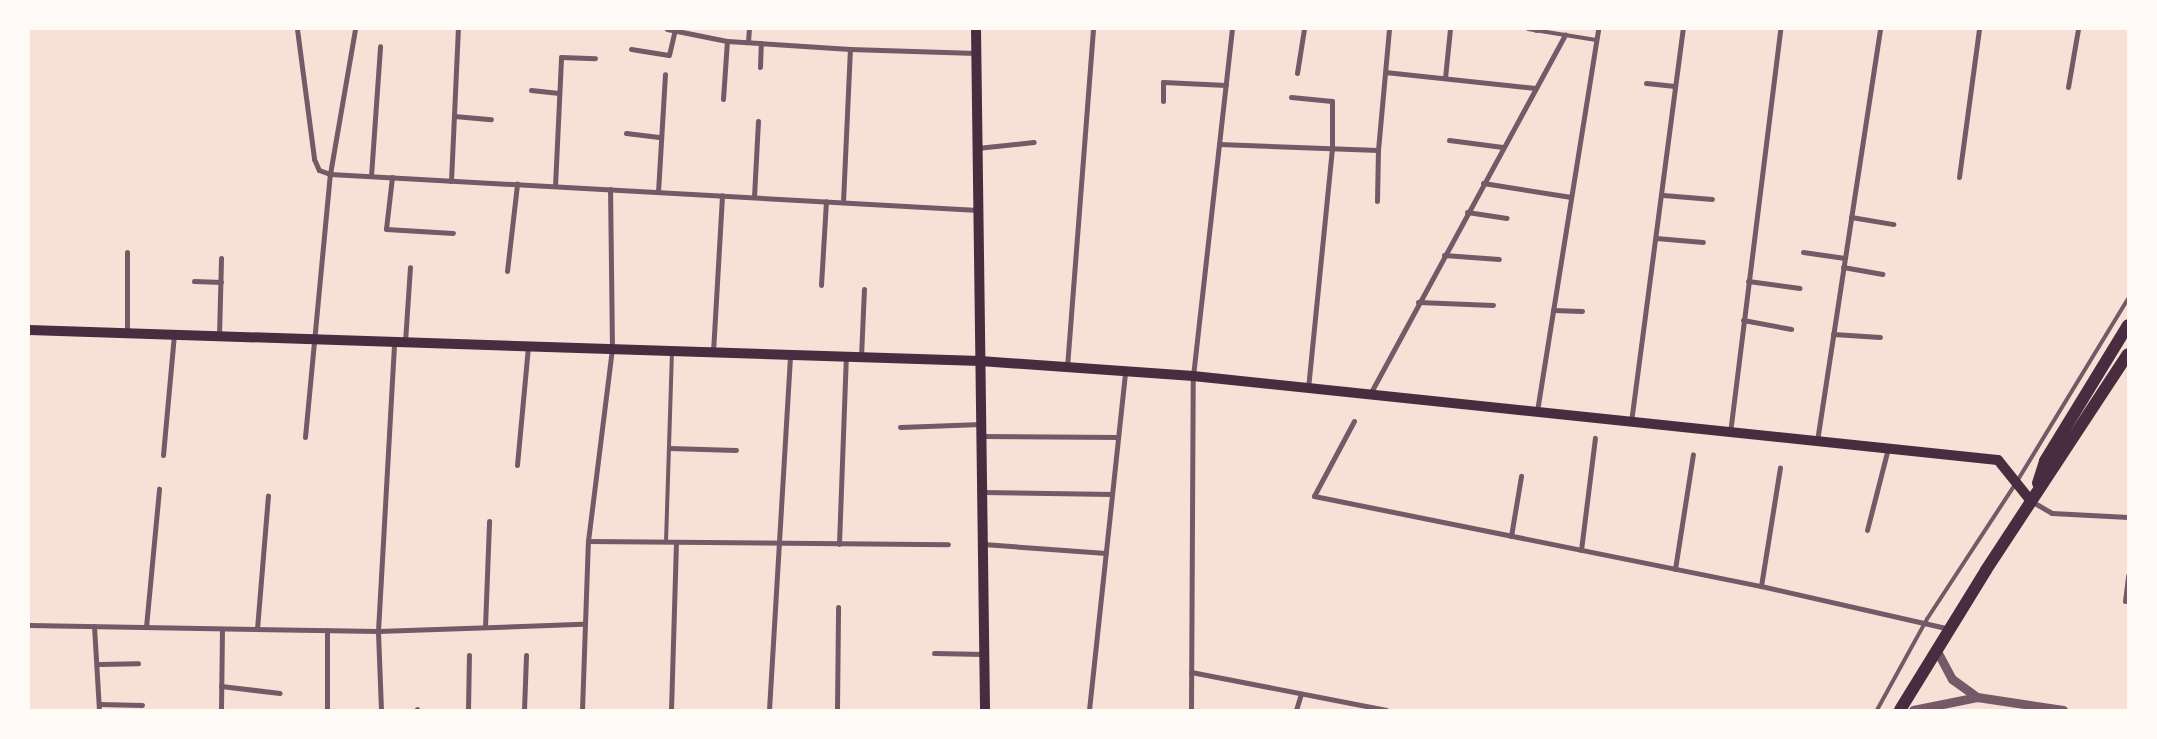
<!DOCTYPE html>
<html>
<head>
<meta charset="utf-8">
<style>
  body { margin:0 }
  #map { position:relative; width:2157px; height:739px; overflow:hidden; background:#f7e1d7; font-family:"Roboto Serif",serif }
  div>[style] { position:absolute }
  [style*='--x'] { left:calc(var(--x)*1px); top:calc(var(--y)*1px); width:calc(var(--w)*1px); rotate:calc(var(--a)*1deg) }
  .service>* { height:4px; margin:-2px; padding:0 2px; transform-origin:2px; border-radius:2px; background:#755966 }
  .minor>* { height:5px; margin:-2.5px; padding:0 2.5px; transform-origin:2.5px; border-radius:2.5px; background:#755966 }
  .tertiary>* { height:9px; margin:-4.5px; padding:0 4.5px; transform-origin:4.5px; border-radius:4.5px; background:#755966 }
  .secondary>* { height:10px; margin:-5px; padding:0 5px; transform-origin:5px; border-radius:5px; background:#4a2c40 }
  .primary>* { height:12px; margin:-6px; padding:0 6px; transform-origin:6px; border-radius:6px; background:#4a2c40 }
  span { translate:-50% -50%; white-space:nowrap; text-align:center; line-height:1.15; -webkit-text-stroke:5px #fffaf5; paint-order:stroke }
  .frame { position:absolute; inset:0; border:30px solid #fffaf5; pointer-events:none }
</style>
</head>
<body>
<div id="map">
  <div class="service">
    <i style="--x:1528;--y:29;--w:69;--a:9.2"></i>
    <i style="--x:666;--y:542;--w:190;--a:-88.2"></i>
    <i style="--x:1877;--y:710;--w:104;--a:-61.2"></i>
    <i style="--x:1927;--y:619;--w:163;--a:-56.8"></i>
    <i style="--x:2016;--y:483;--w:215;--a:-58.7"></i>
  </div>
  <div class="minor">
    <i style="--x:297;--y:29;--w:131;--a:82.5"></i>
    <i style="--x:314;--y:159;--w:12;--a:66"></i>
    <i style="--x:319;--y:170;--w:12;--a:20"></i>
    <i style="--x:330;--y:174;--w:649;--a:3.18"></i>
    <i style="--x:667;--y:29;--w:61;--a:11.3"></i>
    <i style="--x:727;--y:41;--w:123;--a:3.7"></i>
    <i style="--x:850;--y:49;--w:126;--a:1.8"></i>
    <i style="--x:1536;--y:30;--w:1;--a:-90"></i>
    <i style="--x:748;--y:42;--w:13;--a:-86"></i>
    <i style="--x:631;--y:49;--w:38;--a:9"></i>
    <i style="--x:669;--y:55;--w:27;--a:-77"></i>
    <i style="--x:760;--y:67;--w:24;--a:-88"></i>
    <i style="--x:1385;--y:72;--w:151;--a:6.1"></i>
    <i style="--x:1297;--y:73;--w:45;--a:-81"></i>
    <i style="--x:1445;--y:78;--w:49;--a:-84.2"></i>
    <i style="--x:1646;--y:83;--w:29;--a:6"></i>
    <i style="--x:2068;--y:87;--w:59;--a:-80.2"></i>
    <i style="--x:531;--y:90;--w:28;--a:6"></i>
    <i style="--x:1291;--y:97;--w:41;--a:5.6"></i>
    <i style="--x:1332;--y:101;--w:47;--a:90"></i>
    <i style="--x:1332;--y:148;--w:241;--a:95.7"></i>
    <i style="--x:723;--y:99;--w:58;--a:-86.1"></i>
    <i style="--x:1163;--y:101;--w:19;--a:-90"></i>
    <i style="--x:1163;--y:82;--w:63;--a:2.7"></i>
    <i style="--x:454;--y:116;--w:37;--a:5"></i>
    <i style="--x:626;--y:133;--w:35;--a:7"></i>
    <i style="--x:1449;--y:140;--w:54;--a:7.4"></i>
    <i style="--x:1219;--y:144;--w:159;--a:2.2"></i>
    <i style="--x:977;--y:148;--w:57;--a:-6"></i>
    <i style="--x:371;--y:176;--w:130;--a:-86"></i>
    <i style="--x:392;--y:177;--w:52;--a:96.6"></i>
    <i style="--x:386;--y:229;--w:67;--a:3.4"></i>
    <i style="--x:1959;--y:177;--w:149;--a:-82.3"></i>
    <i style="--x:451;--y:181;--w:152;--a:-87.4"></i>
    <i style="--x:1483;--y:183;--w:89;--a:9"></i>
    <i style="--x:555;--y:186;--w:129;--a:-87.3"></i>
    <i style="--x:561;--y:57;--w:34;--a:2"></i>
    <i style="--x:658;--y:192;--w:118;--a:-86.6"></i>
    <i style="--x:1663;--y:195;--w:49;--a:4.7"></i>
    <i style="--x:754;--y:197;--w:76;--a:-87"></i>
    <i style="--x:1377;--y:201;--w:51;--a:-88.9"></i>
    <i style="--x:1378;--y:150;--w:121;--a:-84.8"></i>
    <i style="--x:843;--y:202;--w:153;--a:-87.4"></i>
    <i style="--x:1467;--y:212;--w:40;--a:8.5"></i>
    <i style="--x:1851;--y:217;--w:43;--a:9.5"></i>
    <i style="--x:1656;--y:238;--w:47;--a:4.9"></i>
    <i style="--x:127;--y:252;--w:81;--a:90"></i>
    <i style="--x:1803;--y:252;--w:42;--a:8.1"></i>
    <i style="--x:1444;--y:255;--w:55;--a:4.2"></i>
    <i style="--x:1843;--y:267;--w:40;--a:10"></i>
    <i style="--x:507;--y:271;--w:88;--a:-83.4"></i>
    <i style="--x:194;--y:281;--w:27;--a:2"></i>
    <i style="--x:1748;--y:281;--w:52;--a:7.7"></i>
    <i style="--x:821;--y:285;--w:84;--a:-86.6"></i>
    <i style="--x:1418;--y:302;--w:75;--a:2.3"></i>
    <i style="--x:1553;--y:310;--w:29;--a:2"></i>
    <i style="--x:1743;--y:320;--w:49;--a:10.6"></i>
    <i style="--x:1833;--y:334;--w:47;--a:3.7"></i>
    <i style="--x:219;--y:336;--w:78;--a:-88.5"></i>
    <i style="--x:405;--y:342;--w:75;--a:-86.2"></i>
    <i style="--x:713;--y:352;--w:157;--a:-86.7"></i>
    <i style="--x:861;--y:357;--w:68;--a:-87.5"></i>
    <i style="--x:1067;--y:367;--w:339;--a:-85.6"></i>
    <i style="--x:1370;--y:394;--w:409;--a:-61.5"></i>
    <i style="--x:1537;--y:411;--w:387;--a:-80.9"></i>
    <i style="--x:1354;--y:421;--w:85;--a:118.1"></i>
    <i style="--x:1314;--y:496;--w:456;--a:11.4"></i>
    <i style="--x:1761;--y:586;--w:194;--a:12.8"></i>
    <i style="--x:1631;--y:422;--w:396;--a:-82.5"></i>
    <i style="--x:900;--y:427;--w:81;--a:-2.1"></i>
    <i style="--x:1730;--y:433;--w:407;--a:-82.9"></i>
    <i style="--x:982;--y:436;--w:136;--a:0.4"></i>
    <i style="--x:305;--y:437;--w:264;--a:-84.6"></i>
    <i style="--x:330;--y:174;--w:147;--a:-80.2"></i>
    <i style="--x:1817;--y:441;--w:417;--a:-81.3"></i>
    <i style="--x:669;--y:448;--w:67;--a:1.7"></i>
    <i style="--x:163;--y:455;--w:121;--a:-84.8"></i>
    <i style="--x:517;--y:465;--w:120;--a:-84.7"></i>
    <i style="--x:982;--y:492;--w:130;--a:0.9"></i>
    <i style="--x:2031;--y:501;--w:24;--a:30"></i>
    <i style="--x:2052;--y:513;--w:76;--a:3"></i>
    <i style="--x:1867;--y:530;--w:85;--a:-75.6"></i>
    <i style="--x:1511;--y:536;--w:61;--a:-80.5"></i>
    <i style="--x:588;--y:541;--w:360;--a:0.5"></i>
    <i style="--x:839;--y:544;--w:187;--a:-87.9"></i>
    <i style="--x:983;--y:544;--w:123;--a:4.2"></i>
    <i style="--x:1581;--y:550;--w:113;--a:-82.9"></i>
    <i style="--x:1675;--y:569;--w:116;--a:-81.1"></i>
    <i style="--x:1761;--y:586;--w:120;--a:-80.9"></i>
    <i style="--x:2125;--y:601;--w:26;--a:-83"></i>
    <i style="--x:29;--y:625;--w:349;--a:1"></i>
    <i style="--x:378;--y:631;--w:205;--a:-2"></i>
    <i style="--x:94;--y:626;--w:84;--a:86.6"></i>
    <i style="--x:146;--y:627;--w:139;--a:-84.6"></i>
    <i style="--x:485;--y:627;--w:106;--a:-87.8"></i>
    <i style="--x:257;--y:629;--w:134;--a:-85.3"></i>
    <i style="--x:934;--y:653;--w:50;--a:1.1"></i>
    <i style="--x:99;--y:664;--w:39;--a:-1"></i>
    <i style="--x:1191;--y:672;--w:199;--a:11"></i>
    <i style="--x:221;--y:686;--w:59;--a:6.8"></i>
    <i style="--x:99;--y:704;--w:43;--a:1.3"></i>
    <i style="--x:417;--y:709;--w:1;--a:90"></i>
    <i style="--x:221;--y:710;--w:81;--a:-89.3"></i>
    <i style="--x:327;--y:710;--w:80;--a:-90"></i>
    <i style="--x:381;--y:710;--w:79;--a:-92.2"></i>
    <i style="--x:378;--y:631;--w:289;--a:-86.8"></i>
    <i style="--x:468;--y:710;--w:55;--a:-89"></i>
    <i style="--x:524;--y:710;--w:55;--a:-87.9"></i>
    <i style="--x:582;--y:710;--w:169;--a:-88"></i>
    <i style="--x:588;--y:541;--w:193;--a:-82.9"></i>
    <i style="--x:612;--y:349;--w:160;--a:-90.7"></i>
    <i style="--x:671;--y:710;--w:168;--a:-88.3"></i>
    <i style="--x:769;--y:710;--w:356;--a:-86.6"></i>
    <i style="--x:837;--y:710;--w:103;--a:-89.4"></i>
    <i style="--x:1089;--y:710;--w:341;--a:-83.9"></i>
    <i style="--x:1191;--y:710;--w:334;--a:-89.7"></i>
    <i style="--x:1193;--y:376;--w:349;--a:-83.6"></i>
    <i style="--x:1296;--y:710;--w:17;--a:-73"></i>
  </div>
  <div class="tertiary">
    <i style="--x:1937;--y:651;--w:32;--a:62"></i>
    <i style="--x:1952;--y:679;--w:31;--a:36"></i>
    <i style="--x:1913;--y:710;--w:65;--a:-11.5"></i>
    <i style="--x:1977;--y:697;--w:87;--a:8.6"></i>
  </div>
  <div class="secondary">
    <i style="--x:976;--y:29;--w:681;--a:89.24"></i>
    <i style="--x:29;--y:330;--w:952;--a:1.87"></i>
    <i style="--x:980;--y:361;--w:214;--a:4"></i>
    <i style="--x:1193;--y:376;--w:809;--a:5.96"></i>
    <i style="--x:1998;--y:460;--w:53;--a:51.2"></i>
  </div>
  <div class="primary">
    <i style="--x:2038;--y:483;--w:23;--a:-72"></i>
    <i style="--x:2045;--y:461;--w:159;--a:-58.6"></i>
    <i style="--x:1900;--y:710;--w:164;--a:-58.4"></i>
    <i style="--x:1986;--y:570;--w:258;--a:-56.7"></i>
  </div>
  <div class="frame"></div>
</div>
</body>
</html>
